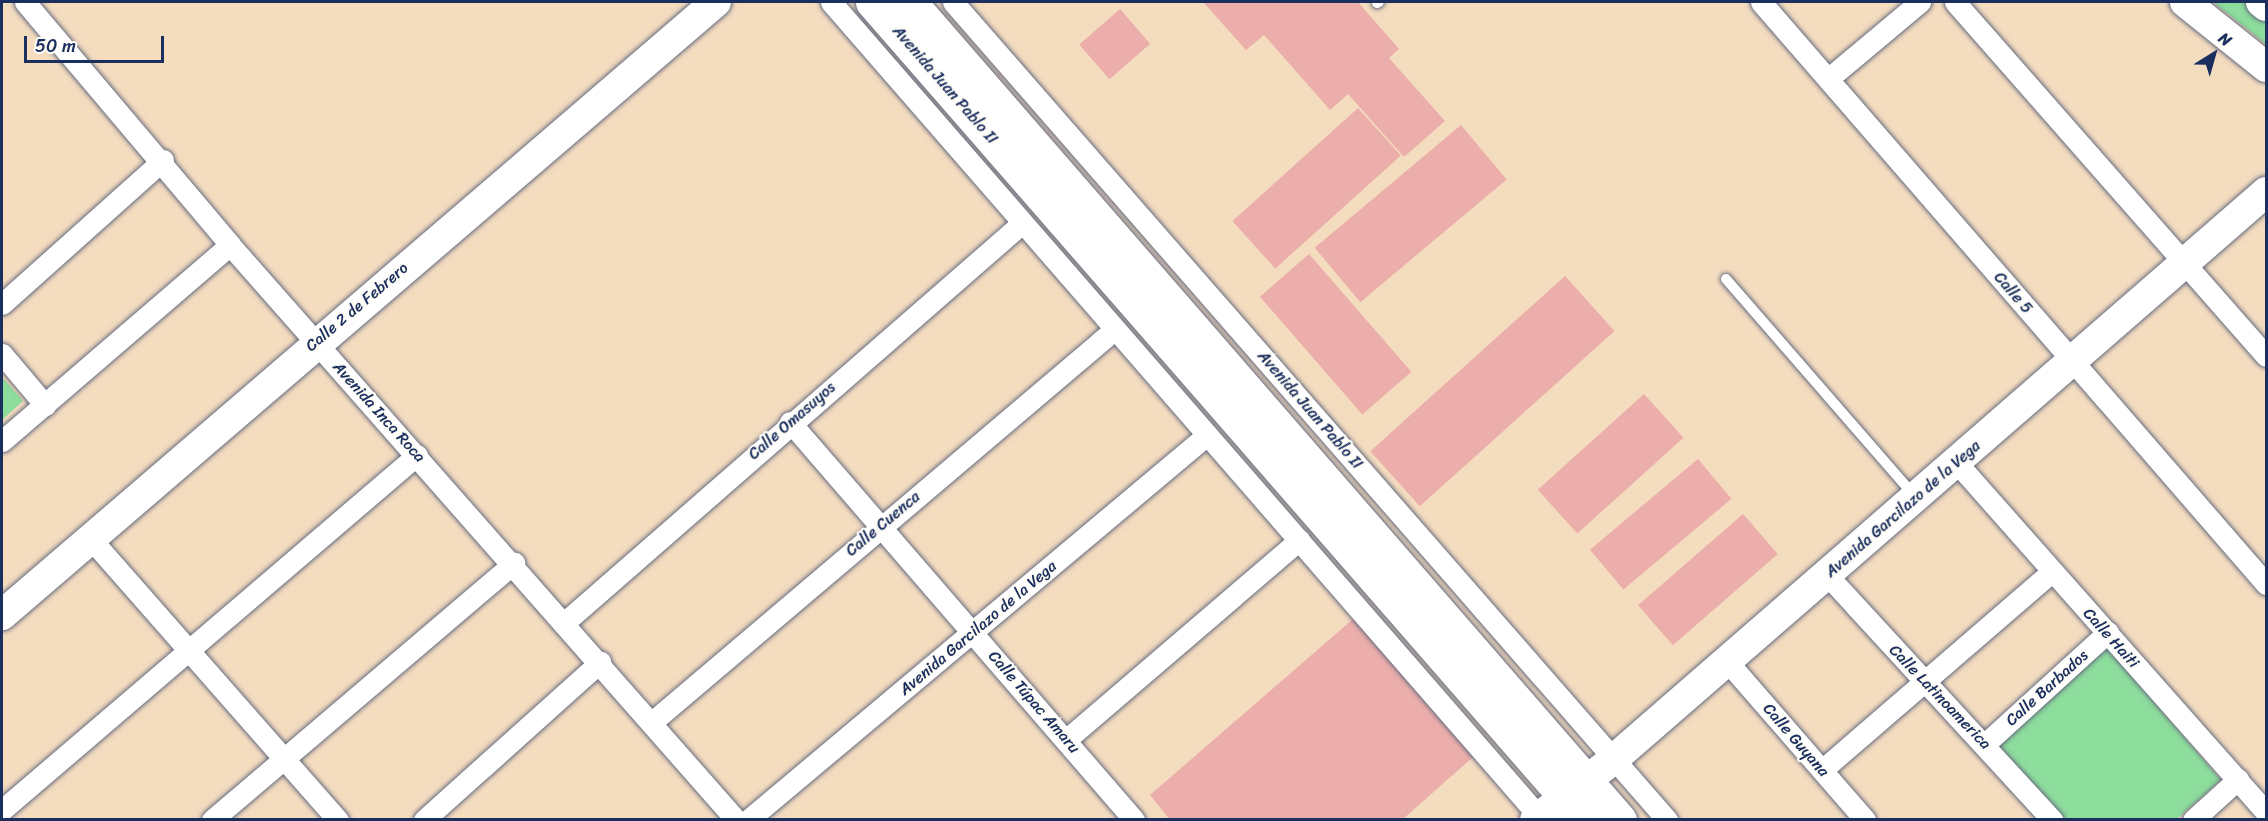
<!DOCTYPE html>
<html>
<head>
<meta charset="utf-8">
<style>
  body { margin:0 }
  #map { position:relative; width:2268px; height:821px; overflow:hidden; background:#f4dcbf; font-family:Sriracha,sans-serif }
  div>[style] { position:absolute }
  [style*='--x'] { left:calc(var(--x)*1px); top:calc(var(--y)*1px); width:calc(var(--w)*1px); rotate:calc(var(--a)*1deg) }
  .green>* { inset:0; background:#8ddd9c }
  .building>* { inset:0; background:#ecaeab; transform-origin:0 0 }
  .roads { filter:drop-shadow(0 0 2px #676c80) drop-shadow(0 0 2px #676c80) }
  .lane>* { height:10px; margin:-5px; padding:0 5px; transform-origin:5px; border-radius:5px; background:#fff }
  .street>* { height:21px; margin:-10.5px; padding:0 10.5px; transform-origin:10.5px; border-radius:10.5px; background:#fff }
  .secondary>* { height:30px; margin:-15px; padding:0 15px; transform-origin:15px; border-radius:15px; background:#fff }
  .highway>* { height:33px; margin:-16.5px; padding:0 16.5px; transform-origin:16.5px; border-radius:16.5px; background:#fff }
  span { translate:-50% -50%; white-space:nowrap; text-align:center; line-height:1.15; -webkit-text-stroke:4.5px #fdfcf7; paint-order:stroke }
  .street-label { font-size:16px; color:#1b2f5e }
  .frame { position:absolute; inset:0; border:3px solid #1b2f5e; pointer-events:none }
  .north { position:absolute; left:2184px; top:24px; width:60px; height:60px; -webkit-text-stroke:4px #fdfcf7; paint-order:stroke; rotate:37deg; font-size:16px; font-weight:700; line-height:24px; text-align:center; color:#1b2f5e }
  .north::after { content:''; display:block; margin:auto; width:21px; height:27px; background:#1b2f5e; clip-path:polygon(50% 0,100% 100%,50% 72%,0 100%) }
  .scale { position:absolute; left:24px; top:36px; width:140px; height:27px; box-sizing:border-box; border:3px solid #1b2f5e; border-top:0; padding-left:8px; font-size:18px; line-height:21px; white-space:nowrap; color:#1b2f5e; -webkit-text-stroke:4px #fdfcf7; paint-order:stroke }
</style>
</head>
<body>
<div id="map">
  <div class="green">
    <i style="clip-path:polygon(2213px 2px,2243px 2px,2266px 19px,2266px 44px)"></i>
    <i style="clip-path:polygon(2px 377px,23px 401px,2px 420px)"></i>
    <i style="clip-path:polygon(2107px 647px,2221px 780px,2177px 819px,2061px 819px,1996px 746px)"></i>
  </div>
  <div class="building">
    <i style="clip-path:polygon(1203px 2px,1358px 2px,1399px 49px,1389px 58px,1445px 121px,1404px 157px,1348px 94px,1330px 110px,1264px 35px,1246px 50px)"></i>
    <i style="left:1120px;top:9px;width:46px;height:54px;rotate:49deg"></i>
    <i style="left:1358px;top:108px;width:64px;height:169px;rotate:48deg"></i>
    <i style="left:1461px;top:125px;width:71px;height:191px;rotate:50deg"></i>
    <i style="left:1309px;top:254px;width:156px;height:65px;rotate:49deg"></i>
    <i style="left:1565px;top:276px;width:74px;height:262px;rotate:48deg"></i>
    <i style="left:1644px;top:394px;width:59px;height:143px;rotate:48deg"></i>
    <i style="left:1698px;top:459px;width:52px;height:141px;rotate:50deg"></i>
    <i style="left:1743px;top:514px;width:53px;height:139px;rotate:49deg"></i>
    <i style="clip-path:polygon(1353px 619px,1473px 757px,1402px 820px,1170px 820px,1150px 795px)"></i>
  </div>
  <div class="roads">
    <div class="lane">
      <i style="--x:1377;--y:3;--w:2;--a:-27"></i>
      <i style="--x:1726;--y:279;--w:286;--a:49"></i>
    </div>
    <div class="street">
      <i style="--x:25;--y:2;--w:318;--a:49.8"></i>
      <i style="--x:230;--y:245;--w:766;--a:48.65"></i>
      <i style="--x:831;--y:2;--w:1084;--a:49"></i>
      <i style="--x:953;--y:2;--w:1086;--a:48.88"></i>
      <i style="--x:1761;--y:2;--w:771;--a:49.05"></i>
      <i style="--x:1955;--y:2;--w:471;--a:48.7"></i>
      <i style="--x:1829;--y:78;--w:119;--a:-39.9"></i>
      <i style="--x:2;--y:304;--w:216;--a:-41.8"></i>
      <i style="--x:2;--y:354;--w:67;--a:49.9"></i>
      <i style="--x:790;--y:422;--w:526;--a:49.16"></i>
      <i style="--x:2;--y:441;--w:301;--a:-40.7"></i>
      <i style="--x:1957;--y:463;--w:466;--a:48.5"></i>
      <i style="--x:90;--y:538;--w:376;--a:48.7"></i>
      <i style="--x:1827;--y:575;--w:333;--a:47.4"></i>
      <i style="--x:565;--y:622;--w:607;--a:-41.12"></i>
      <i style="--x:1726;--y:660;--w:212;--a:49"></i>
      <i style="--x:652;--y:722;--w:607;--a:-40.32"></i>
      <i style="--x:1067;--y:739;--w:306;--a:-40.6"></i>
      <i style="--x:1986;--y:743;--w:165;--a:-42.3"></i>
      <i style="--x:1822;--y:770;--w:303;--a:-40.8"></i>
      <i style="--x:2;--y:810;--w:546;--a:-40.54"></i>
      <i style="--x:212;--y:820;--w:397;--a:-40.4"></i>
      <i style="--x:424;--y:820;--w:237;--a:-41.9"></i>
      <i style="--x:748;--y:820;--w:599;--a:-39.99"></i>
      <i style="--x:2193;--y:820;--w:61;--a:-42.3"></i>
    </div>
    <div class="secondary">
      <i style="--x:2185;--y:2;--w:104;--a:38.7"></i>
      <i style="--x:2261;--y:2;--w:6;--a:39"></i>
      <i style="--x:2;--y:615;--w:941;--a:-40.65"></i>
      <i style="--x:1535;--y:820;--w:100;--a:-37.7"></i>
      <i style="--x:1614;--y:759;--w:864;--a:-41.01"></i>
    </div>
    <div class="highway">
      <i style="--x:872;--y:2;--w:1085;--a:48.92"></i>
      <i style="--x:910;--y:2;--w:1083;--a:49.04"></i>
    </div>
  </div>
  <div class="street-label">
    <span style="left:945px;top:85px;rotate:49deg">Avenida Juan Pablo II</span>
    <span style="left:2013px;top:293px;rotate:49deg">Calle 5</span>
    <span style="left:357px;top:307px;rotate:-40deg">Calle 2 de Febrero</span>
    <span style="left:1310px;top:410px;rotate:49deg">Avenida Juan Pablo II</span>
    <span style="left:379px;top:412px;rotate:48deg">Avenida Inca Roca</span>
    <span style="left:792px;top:421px;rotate:-41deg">Calle Omasuyos</span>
    <span style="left:1903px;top:509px;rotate:-41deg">Avenida Garcilazo de la Vega</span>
    <span style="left:883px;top:524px;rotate:-40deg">Calle Cuenca</span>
    <span style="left:978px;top:628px;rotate:-40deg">Avenida Garcilazo de la Vega</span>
    <span style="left:2111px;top:638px;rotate:48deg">Calle Haiti</span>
    <span style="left:2047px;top:688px;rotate:-42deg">Calle Barbados</span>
    <span style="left:1940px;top:697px;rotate:46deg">Calle Latinoamerica</span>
    <span style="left:1034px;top:702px;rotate:49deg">Calle Túpac Amaru</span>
    <span style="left:1796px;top:740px;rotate:49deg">Calle Guyana</span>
  </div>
  <div class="frame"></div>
  <div class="north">N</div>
  <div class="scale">50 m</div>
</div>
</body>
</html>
